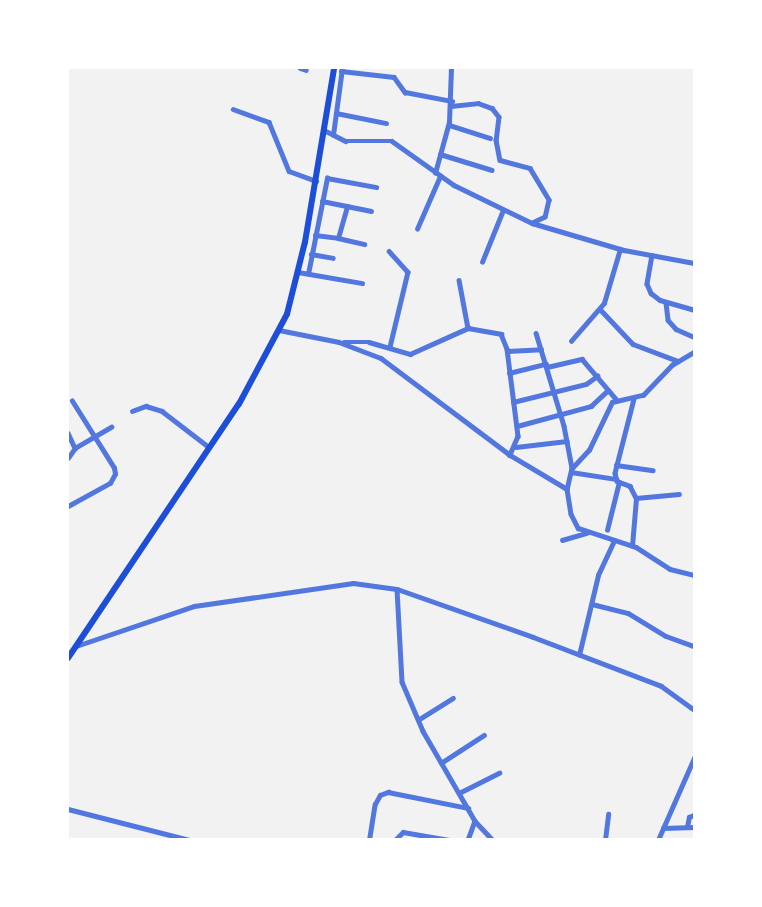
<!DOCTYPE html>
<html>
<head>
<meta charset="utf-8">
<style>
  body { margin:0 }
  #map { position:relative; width:762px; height:907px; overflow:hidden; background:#f2f2f2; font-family:Commissioner,sans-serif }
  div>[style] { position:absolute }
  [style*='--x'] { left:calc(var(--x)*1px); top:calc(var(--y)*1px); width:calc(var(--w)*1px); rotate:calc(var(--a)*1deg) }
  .minor>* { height:4.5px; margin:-2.25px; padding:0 2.25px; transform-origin:2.25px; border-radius:2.25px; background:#5277de }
  .tertiary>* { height:5px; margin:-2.5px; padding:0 2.5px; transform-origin:2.5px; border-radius:2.5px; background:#5277de }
  .secondary>* { height:6px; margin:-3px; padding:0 3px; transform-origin:3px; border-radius:3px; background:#1d4ed8 }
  span { translate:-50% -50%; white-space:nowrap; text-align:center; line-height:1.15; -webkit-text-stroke:6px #fff; paint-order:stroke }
  .frame { position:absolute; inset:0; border:69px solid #fff; pointer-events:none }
</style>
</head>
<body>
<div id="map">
  <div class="minor">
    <i style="--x:300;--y:68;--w:6;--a:18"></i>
    <i style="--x:341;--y:71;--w:53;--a:6.5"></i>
    <i style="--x:394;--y:77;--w:19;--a:54"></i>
    <i style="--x:405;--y:92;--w:48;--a:10.8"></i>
    <i style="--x:451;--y:106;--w:27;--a:-6"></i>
    <i style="--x:478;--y:103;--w:15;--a:20"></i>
    <i style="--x:492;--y:108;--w:11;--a:52"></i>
    <i style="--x:499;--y:117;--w:23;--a:97"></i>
    <i style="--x:496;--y:140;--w:20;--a:79"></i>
    <i style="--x:500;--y:160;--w:31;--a:15"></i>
    <i style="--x:530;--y:168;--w:37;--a:59"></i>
    <i style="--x:549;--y:200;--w:17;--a:103"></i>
    <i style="--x:545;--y:217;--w:14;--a:155"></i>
    <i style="--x:233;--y:109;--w:38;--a:20"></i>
    <i style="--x:269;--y:122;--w:53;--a:67.8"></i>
    <i style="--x:289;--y:171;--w:29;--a:20"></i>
    <i style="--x:336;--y:113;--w:51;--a:11.3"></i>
    <i style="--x:449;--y:125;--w:43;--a:17.6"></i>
    <i style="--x:326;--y:131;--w:22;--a:27"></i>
    <i style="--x:346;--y:141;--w:46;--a:0"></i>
    <i style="--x:392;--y:141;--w:76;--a:35.4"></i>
    <i style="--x:454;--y:185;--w:87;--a:26"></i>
    <i style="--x:532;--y:223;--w:96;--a:16.4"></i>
    <i style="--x:624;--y:250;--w:71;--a:10.5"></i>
    <i style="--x:333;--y:135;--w:68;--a:-82.3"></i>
    <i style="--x:440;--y:154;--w:54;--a:17.1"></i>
    <i style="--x:435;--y:173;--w:53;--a:-74.6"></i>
    <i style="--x:449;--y:122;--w:54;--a:-87.9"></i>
    <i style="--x:322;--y:201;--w:50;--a:11.5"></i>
    <i style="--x:417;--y:229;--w:58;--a:-66.5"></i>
    <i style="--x:315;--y:235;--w:23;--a:7"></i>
    <i style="--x:338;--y:238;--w:33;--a:-74"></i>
    <i style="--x:338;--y:238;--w:27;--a:13"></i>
    <i style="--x:389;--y:251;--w:28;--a:48"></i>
    <i style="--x:408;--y:272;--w:77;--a:103.5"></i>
    <i style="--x:311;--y:254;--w:22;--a:10"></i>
    <i style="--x:652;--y:255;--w:29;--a:100"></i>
    <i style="--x:647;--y:284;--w:10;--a:66"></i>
    <i style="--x:651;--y:293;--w:11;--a:38"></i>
    <i style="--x:660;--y:300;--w:35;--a:16"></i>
    <i style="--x:482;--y:262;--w:56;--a:-68"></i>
    <i style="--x:298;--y:272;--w:65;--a:9.8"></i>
    <i style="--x:308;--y:274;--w:98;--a:-78.8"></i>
    <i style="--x:327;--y:178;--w:50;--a:10.4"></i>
    <i style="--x:459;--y:280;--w:49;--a:79.4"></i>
    <i style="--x:666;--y:303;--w:17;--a:83"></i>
    <i style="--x:668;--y:320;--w:12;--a:48"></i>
    <i style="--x:676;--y:329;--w:20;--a:24"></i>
    <i style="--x:600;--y:309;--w:48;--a:46.7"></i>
    <i style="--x:633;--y:344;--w:48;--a:20.7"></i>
    <i style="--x:279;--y:330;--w:61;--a:11.3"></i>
    <i style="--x:339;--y:342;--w:45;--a:20.9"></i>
    <i style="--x:381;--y:358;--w:161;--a:36.9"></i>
    <i style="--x:510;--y:455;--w:66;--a:30.8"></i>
    <i style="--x:567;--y:489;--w:25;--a:81"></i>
    <i style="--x:571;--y:514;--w:16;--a:63"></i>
    <i style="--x:578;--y:528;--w:61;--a:18.1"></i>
    <i style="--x:636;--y:547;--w:40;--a:32.9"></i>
    <i style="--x:670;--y:569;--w:25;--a:14"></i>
    <i style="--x:536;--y:333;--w:97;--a:73.2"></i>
    <i style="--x:564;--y:426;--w:43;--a:79.2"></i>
    <i style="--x:572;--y:468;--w:22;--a:103"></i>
    <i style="--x:571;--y:341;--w:50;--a:-49"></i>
    <i style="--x:604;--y:303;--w:56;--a:-73.5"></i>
    <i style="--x:344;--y:342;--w:25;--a:0"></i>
    <i style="--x:369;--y:342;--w:43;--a:16.3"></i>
    <i style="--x:410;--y:354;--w:64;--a:-24.1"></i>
    <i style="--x:468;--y:328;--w:34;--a:10"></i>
    <i style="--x:501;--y:334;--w:16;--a:68"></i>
    <i style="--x:507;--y:349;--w:88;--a:82.8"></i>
    <i style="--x:518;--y:436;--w:21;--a:113"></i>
    <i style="--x:507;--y:351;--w:34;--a:-3"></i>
    <i style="--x:547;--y:367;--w:36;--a:-13"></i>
    <i style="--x:582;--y:359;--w:52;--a:49.6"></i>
    <i style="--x:509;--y:373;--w:38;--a:-14"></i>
    <i style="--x:634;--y:399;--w:76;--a:104.4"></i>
    <i style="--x:615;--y:473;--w:8;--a:76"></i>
    <i style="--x:617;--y:481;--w:14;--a:21"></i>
    <i style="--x:630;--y:486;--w:13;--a:63"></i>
    <i style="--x:513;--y:402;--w:75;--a:-13.9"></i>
    <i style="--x:586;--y:384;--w:14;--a:-36"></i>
    <i style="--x:132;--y:411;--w:15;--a:-20"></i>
    <i style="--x:146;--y:406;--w:17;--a:17"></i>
    <i style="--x:162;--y:411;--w:59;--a:37.5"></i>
    <i style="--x:517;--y:426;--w:77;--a:-15.1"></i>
    <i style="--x:591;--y:406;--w:23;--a:-43"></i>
    <i style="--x:68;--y:433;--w:17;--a:65"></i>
    <i style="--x:75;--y:448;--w:42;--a:-30.3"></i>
    <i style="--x:516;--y:447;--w:51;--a:-6.7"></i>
    <i style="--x:68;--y:458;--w:12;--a:-55"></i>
    <i style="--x:616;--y:465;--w:37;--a:8"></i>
    <i style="--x:572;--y:468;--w:25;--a:-47"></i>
    <i style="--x:589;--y:450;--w:53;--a:-64.4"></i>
    <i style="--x:612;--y:402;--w:32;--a:-13"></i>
    <i style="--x:643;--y:395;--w:42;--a:-46"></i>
    <i style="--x:672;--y:365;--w:26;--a:-31"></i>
    <i style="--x:571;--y:472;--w:46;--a:8.8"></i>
    <i style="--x:68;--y:506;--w:48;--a:-28.7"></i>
    <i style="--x:110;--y:483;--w:10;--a:-61"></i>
    <i style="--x:115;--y:474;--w:6;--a:-99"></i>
    <i style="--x:114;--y:468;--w:79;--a:-122.1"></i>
    <i style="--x:607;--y:530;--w:49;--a:-76"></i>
    <i style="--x:562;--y:540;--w:26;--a:-16"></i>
    <i style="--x:632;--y:546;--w:48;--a:-85.2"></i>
    <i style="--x:636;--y:498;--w:43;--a:-5.3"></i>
    <i style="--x:397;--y:589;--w:93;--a:86.9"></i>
    <i style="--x:402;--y:682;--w:53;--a:66.8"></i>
    <i style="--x:423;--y:731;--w:104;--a:60"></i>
    <i style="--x:475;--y:821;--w:20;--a:110"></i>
    <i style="--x:592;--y:604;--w:37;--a:14"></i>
    <i style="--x:628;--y:613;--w:44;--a:31.2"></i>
    <i style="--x:666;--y:636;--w:30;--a:20"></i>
    <i style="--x:579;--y:655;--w:82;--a:-76.6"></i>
    <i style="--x:598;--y:575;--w:38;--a:-65"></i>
    <i style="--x:418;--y:720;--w:41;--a:-32.2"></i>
    <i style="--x:441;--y:763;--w:51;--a:-33.1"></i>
    <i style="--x:459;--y:793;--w:45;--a:-26.6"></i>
    <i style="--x:68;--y:809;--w:126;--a:14.3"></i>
    <i style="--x:475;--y:821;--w:26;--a:47"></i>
    <i style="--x:687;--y:827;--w:10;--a:-79"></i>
    <i style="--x:689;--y:817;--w:5;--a:-22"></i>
    <i style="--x:663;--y:828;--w:31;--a:-2"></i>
    <i style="--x:369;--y:840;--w:36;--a:-81"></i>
    <i style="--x:375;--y:804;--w:10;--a:-61"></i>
    <i style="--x:380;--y:795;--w:9;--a:-21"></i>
    <i style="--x:388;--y:792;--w:82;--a:11.3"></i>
    <i style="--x:395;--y:840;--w:11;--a:-45"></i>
    <i style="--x:403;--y:832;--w:48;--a:9.7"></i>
    <i style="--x:605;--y:840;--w:26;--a:-83"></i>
    <i style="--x:658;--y:840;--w:90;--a:-66.3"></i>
  </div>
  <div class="tertiary">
    <i style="--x:76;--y:646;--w:125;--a:-18.7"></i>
    <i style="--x:194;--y:606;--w:161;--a:-8.2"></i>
    <i style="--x:353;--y:583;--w:44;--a:7.8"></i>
    <i style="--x:397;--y:589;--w:144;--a:19.4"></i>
    <i style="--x:533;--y:637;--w:137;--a:20.9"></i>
    <i style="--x:661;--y:686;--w:41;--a:36"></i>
  </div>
  <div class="secondary">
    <i style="--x:68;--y:658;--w:306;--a:-56.1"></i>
    <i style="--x:239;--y:404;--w:102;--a:-61.9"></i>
    <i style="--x:287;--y:314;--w:74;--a:-76"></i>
    <i style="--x:305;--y:242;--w:176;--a:-80.5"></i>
  </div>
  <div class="frame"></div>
</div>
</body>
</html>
